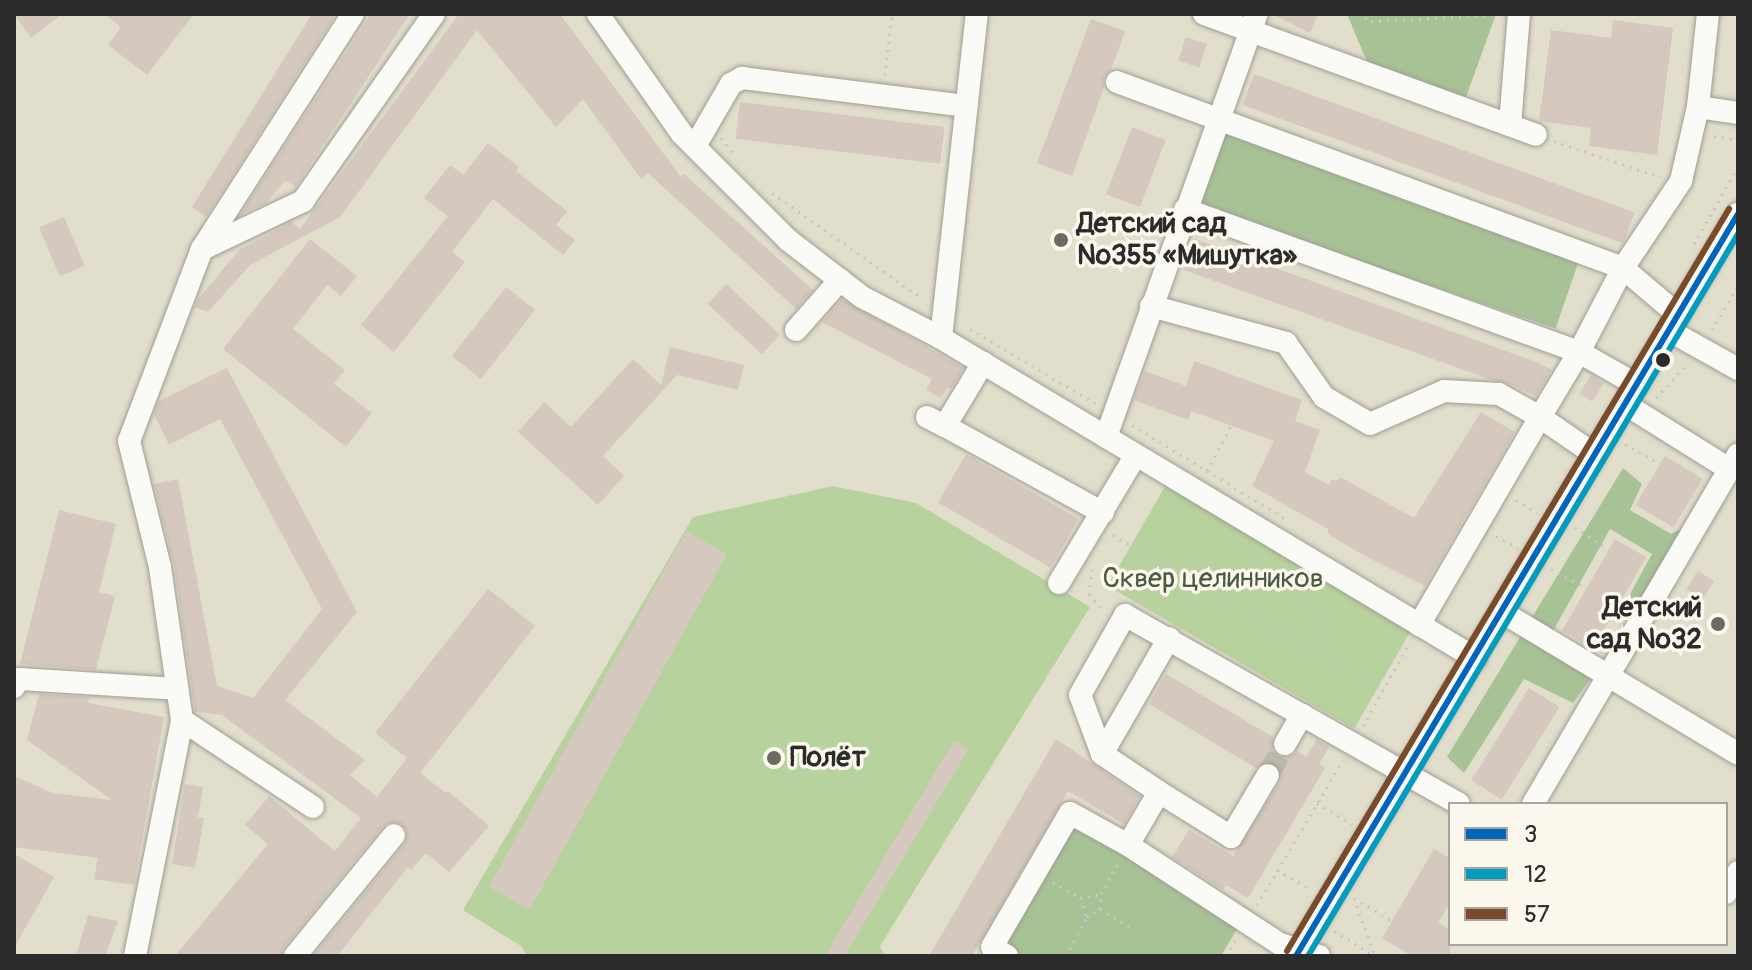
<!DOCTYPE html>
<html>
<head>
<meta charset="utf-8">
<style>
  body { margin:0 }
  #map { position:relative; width:1752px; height:970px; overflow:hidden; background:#e1decc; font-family:Pangolin,sans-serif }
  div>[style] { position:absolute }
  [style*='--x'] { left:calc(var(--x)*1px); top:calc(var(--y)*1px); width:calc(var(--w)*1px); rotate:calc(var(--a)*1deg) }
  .green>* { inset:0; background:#b8d29e; transform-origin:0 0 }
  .forest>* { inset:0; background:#a7c396; transform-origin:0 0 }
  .building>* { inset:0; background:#d5c8be; transform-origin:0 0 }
  .minor-tunnel>* { height:22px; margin-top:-11px; transform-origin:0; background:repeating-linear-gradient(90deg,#bdbaac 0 22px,transparent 0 33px) }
  .path>* { height:3px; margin-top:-1.5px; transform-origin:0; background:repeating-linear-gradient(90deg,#c8c7c4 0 2px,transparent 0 8px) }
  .roads { filter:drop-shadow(0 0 2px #a09e93) drop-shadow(0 0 2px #a09e93) }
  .minor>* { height:22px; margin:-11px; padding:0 11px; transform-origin:11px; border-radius:11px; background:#fafaf7 }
  .bus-1>* { height:6px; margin:-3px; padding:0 3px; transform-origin:3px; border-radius:3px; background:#0065bd }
  .bus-2>* { height:6px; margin:-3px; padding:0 3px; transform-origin:3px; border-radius:3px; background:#049cbe }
  .bus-3>* { height:6px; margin:-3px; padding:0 3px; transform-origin:3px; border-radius:3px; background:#7a4b2a }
  .dots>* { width:22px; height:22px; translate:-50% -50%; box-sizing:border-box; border:4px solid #fbf7ec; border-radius:50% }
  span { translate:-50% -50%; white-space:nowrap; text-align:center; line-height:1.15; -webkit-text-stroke:7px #fbf7ec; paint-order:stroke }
  .poi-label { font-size:28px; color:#2b2b2b; font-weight:700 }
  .left { translate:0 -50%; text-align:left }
  .right { translate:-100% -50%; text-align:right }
  .park-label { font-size:28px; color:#4b5a42 }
  .frame { position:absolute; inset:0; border:16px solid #2b2b2b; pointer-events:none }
  .legend { position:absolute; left:1448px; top:802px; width:280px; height:144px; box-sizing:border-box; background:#fbf7ec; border:2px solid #a8a59f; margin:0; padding:10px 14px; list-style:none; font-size:24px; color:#2b2b2b }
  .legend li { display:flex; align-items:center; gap:16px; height:40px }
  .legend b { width:40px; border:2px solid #a8a59f }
</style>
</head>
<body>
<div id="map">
  <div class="green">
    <i style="left:1167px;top:483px;width:285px;height:119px;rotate:30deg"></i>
    <i style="clip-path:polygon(833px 486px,916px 503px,1090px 607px,880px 946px,885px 956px,527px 956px,521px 946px,463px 910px,693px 517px)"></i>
  </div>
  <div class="forest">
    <i style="clip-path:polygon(1347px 14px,1496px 14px,1466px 97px,1368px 64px)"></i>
    <i style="left:1222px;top:127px;width:381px;height:82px;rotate:19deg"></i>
    <i style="clip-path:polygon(1623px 468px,1642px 484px,1630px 510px,1671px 534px,1693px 523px,1635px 614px,1618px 616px,1652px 554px,1610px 529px,1553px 631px,1603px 661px,1573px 703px,1524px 679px,1464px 773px,1447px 757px)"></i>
    <i style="clip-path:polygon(1075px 822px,1240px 924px,1221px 956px,1016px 956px,999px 946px)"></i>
  </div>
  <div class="building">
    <i style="clip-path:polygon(14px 14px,62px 14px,31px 38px)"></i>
    <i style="clip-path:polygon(104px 14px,194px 14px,147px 75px,108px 45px,121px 27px)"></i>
    <i style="clip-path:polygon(312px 14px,336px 14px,206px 217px,192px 207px)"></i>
    <i style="clip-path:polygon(371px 14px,410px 14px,296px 186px,285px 181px,266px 203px,240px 215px)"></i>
    <i style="clip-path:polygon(459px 14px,560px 14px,681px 177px,684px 174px,813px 290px,796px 309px,648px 173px,641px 179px,583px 99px,556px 127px,477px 30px,340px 217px,250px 265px,208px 312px,195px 307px,199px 298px,239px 250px,291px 222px,300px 229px)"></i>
    <i style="clip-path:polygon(1271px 14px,1318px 14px,1310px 33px)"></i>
    <i style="clip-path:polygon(1091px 19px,1125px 31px,1111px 70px,1104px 78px,1104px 87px,1072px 176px,1037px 163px)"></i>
    <i style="clip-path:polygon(1613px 20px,1673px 28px,1657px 155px,1589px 146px,1591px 128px,1539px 121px,1551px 30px,1611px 38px)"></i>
    <i style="left:1186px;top:37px;width:22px;height:25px;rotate:18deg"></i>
    <i style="left:1254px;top:74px;width:405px;height:33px;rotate:20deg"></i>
    <i style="left:740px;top:102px;width:206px;height:37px;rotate:7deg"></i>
    <i style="left:1132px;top:127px;width:36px;height:72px;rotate:21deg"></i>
    <i style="clip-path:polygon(488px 143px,519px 167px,516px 171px,567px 211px,556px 225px,575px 240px,563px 255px,493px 199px,452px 252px,465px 262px,394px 352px,361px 325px,448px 216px,424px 198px,450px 165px,463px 175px)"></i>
    <i style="left:64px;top:217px;width:53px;height:27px;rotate:67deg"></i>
    <i style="clip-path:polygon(310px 239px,357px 276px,341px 296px,327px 285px,293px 329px,345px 370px,334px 384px,372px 413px,346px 447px,223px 349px)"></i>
    <i style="clip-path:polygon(1195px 239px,1539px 363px,1552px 370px,1536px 396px,1505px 382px,1489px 379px,1184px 270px)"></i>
    <i style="left:726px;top:284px;width:74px;height:27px;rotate:43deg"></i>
    <i style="left:506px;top:287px;width:37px;height:88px;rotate:38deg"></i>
    <i style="clip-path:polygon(842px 299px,964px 368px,951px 389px,947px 387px,941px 398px,926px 390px,932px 379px,822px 322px)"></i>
    <i style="clip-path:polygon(670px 347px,744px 365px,738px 390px,677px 375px,603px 456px,624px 476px,598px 505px,518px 432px,544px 402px,571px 427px,633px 359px,661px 385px)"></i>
    <i style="clip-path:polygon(1194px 361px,1302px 400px,1295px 421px,1320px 430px,1305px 472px,1329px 485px,1332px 479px,1337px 481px,1340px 477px,1414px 518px,1481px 412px,1515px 432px,1425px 586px,1365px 556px,1328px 534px,1328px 529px,1252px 486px,1274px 441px,1191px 411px,1188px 420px,1134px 400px,1145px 371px,1186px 386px)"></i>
    <i style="clip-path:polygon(227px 368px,357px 612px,285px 700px,365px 760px,350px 775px,377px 797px,407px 758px,375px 733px,488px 589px,535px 626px,420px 773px,446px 793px,448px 791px,489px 826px,449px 872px,426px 853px,411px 870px,408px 867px,337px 956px,313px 956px,405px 844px,407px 831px,402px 824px,390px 822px,383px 826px,284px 947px,281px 956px,175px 956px,268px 844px,245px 825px,269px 796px,335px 851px,361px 818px,222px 715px,195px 712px,174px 565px,154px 484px,178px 479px,217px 686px,253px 698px,322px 609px,220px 419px,169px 445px,154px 414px,159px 401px)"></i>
    <i style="left:1591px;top:375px;width:15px;height:22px;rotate:32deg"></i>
    <i style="left:966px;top:454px;width:130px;height:56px;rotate:30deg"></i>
    <i style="left:1665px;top:456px;width:44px;height:57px;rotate:31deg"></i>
    <i style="clip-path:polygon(59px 510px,116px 524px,99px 592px,115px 596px,96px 670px,20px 664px)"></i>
    <i style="left:686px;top:531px;width:47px;height:407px;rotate:29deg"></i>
    <i style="left:1615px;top:539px;width:36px;height:106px;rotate:30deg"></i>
    <i style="left:1698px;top:571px;width:19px;height:22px;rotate:32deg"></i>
    <i style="clip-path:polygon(1166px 674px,1273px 737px,1273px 750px,1279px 756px,1291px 756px,1297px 751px,1306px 757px,1317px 739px,1329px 747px,1319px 764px,1325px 768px,1248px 898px,1226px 885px,1223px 890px,1172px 857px,1189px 830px,1233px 856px,1280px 782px,1281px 769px,1269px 761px,1256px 768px,1149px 704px)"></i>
    <i style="left:1529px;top:688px;width:36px;height:109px;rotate:32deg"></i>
    <i style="clip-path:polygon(39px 694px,89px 697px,88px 703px,164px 717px,134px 885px,94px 879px,98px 858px,14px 847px,14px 776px,53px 793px,112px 800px,27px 740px)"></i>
    <i style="clip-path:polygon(1056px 739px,1140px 796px,1124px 824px,1068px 791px,972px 956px,929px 956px)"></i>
    <i style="left:954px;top:741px;width:17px;height:252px;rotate:31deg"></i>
    <i style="clip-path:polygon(185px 784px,203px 787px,198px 817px,204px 818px,195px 868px,172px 864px)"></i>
    <i style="clip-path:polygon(1434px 849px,1450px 858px,1450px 903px,1438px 923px,1450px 930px,1450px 956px,1412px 956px,1382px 938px)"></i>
    <i style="clip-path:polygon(14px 854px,54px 877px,14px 948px)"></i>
    <i style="clip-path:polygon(88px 915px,118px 921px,105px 956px,76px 956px)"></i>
  </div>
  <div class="minor-tunnel">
    <i style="--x:1268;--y:775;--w:35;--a:-61"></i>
  </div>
  <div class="path">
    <i style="--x:1358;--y:14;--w:15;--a:28"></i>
    <i style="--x:1371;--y:21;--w:129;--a:-2.7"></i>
    <i style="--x:885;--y:75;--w:61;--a:-83.5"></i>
    <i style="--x:1714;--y:136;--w:24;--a:9"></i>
    <i style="--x:721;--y:138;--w:21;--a:51"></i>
    <i style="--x:1554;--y:141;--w:112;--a:18.8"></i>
    <i style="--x:772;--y:193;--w:184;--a:35.1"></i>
    <i style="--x:1694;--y:244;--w:89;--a:-60.3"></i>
    <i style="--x:970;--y:329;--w:149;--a:30.7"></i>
    <i style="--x:1712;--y:330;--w:52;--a:-60"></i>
    <i style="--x:1656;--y:398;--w:45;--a:-47.7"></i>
    <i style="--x:1132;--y:425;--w:184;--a:31.4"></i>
    <i style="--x:1625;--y:444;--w:40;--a:29.7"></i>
    <i style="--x:1207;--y:471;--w:51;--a:-61.9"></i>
    <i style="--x:1516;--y:500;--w:25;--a:32"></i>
    <i style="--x:1575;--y:527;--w:41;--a:34.1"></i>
    <i style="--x:1113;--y:535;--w:312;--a:29.8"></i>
    <i style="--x:1496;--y:536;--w:25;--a:29"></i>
    <i style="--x:1221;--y:542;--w:47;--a:119.3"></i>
    <i style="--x:1198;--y:583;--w:75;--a:-20.4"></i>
    <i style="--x:1092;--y:569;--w:25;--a:97"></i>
    <i style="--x:1089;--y:594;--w:23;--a:49"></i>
    <i style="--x:1551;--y:569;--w:40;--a:28"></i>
    <i style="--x:1301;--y:578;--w:84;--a:72"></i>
    <i style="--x:1363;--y:726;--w:96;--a:-60.8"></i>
    <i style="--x:1317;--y:803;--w:41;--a:31"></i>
    <i style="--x:1277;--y:870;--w:40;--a:29.7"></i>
    <i style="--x:1053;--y:882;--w:31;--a:31"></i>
    <i style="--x:1080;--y:898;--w:21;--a:-11"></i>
    <i style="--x:1080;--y:898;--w:20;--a:70"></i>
    <i style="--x:1354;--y:898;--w:62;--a:70.1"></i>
    <i style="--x:1354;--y:898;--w:44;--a:31.2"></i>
    <i style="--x:1257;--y:905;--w:169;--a:-59.3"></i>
    <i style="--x:1100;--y:909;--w:37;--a:31"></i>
    <i style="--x:1334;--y:931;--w:48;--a:31.4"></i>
    <i style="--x:1066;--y:956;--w:44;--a:-61.7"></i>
    <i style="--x:1087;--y:917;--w:15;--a:-32"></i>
    <i style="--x:1100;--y:909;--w:15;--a:-86"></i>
    <i style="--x:1101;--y:894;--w:37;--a:-61"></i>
    <i style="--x:1226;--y:956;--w:20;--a:-60"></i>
  </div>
  <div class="roads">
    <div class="minor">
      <i style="--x:598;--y:14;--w:146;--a:55"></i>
      <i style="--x:682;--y:134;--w:150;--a:45"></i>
      <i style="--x:788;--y:240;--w:93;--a:37.6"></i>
      <i style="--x:862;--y:297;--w:89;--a:27.4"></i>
      <i style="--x:941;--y:338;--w:623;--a:30.93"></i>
      <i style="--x:1204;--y:14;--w:353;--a:20"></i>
      <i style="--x:1117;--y:82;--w:539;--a:20.18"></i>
      <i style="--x:1623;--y:268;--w:95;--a:117.6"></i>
      <i style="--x:1579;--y:352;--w:67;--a:29.6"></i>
      <i style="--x:1698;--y:107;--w:40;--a:8.5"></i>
      <i style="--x:1510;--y:125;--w:111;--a:-85.4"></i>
      <i style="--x:695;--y:146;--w:72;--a:-59.9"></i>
      <i style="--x:731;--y:84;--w:13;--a:-29"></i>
      <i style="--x:742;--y:78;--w:226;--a:7.1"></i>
      <i style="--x:202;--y:249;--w:279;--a:-57.3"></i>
      <i style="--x:1151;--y:306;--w:140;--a:15.3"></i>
      <i style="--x:1286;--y:343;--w:66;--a:54.9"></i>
      <i style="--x:1324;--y:397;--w:53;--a:30.4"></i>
      <i style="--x:1370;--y:424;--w:81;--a:-24"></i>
      <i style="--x:1444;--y:391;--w:55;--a:3.1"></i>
      <i style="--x:1499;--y:394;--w:47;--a:29.3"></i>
      <i style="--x:1540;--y:417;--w:76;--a:-59"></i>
      <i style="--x:1579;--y:352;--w:419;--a:-160.1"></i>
      <i style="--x:1678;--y:315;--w:72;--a:-139.5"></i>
      <i style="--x:1623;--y:268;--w:105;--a:-56.3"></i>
      <i style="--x:1681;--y:181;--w:76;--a:-77.1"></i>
      <i style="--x:1698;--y:107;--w:94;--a:-83.9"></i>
      <i style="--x:796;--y:330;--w:67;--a:-48.7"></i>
      <i style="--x:1670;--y:331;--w:78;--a:29.2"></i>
      <i style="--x:941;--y:338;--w:326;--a:-83.7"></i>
      <i style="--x:1625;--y:404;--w:123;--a:32"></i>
      <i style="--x:927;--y:417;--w:20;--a:27"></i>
      <i style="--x:945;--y:426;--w:74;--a:-58.9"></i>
      <i style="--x:945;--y:426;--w:180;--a:28.8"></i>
      <i style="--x:1106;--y:437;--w:449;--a:-70.4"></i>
      <i style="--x:1059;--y:583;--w:149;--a:-59"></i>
      <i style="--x:1502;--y:612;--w:275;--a:31"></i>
      <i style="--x:1419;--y:625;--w:241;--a:-59.8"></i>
      <i style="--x:1540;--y:417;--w:67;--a:34.6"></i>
      <i style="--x:14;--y:687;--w:10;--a:-53"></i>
      <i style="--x:20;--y:679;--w:157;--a:3.6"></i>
      <i style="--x:182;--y:720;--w:157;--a:33.6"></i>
      <i style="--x:1285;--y:744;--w:34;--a:-60"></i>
      <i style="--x:1302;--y:715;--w:180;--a:29.5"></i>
      <i style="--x:1102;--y:754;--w:134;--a:-60"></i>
      <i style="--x:1159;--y:792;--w:69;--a:-146.3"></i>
      <i style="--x:1102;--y:754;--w:63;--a:-110.4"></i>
      <i style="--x:1080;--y:695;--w:92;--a:-60.6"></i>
      <i style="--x:1125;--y:615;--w:203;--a:29.5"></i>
      <i style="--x:1533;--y:804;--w:405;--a:-59.6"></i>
      <i style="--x:1128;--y:845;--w:61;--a:-59.7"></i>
      <i style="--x:1159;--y:792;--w:85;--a:32"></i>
      <i style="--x:1231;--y:837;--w:72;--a:-59.2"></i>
      <i style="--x:1726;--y:893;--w:24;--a:-60"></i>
      <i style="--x:135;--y:956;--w:241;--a:-78.7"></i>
      <i style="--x:182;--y:720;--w:155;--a:-98.2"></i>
      <i style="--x:160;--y:567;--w:130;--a:-103.8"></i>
      <i style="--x:129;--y:441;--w:205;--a:-69.2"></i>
      <i style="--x:202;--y:249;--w:112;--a:-25.4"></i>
      <i style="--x:303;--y:201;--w:228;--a:-55"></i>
      <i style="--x:295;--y:956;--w:156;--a:-50.7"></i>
      <i style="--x:1007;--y:956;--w:17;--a:-149"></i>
      <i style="--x:992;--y:947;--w:155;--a:-59.8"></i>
      <i style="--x:1070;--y:813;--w:66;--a:28.9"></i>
      <i style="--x:1128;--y:845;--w:181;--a:33.1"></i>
      <i style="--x:1280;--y:944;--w:41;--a:17.1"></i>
      <i style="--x:1296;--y:956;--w:864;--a:-59.22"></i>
    </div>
  </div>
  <div class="bus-1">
    <i style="--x:1296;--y:956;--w:864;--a:-59.22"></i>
  </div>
  <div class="bus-2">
    <i style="--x:1308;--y:956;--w:840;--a:-59.22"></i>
  </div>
  <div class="bus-3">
    <i style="--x:1287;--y:951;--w:864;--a:-59.22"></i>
  </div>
  <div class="dots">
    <i style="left:1061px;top:240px;background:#6b6a63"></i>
    <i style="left:1663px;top:360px;background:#2b2b2b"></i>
    <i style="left:1718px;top:624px;background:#6b6a63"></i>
    <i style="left:774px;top:758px;background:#6b6a63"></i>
  </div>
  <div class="poi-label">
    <span class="left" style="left:1077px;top:240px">Детский сад<br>№355 «Мишутка»</span>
    <span class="right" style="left:1702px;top:624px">Детский<br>сад №32</span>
    <span class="left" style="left:790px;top:758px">Полёт</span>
  </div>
  <div class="park-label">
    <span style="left:1213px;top:579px">Сквер целинников</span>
  </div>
  <div class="frame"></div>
  <ul class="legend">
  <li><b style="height:10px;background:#0065bd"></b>3</li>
  <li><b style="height:10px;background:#049cbe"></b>12</li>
  <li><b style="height:10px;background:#7a4b2a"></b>57</li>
  </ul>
</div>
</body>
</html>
